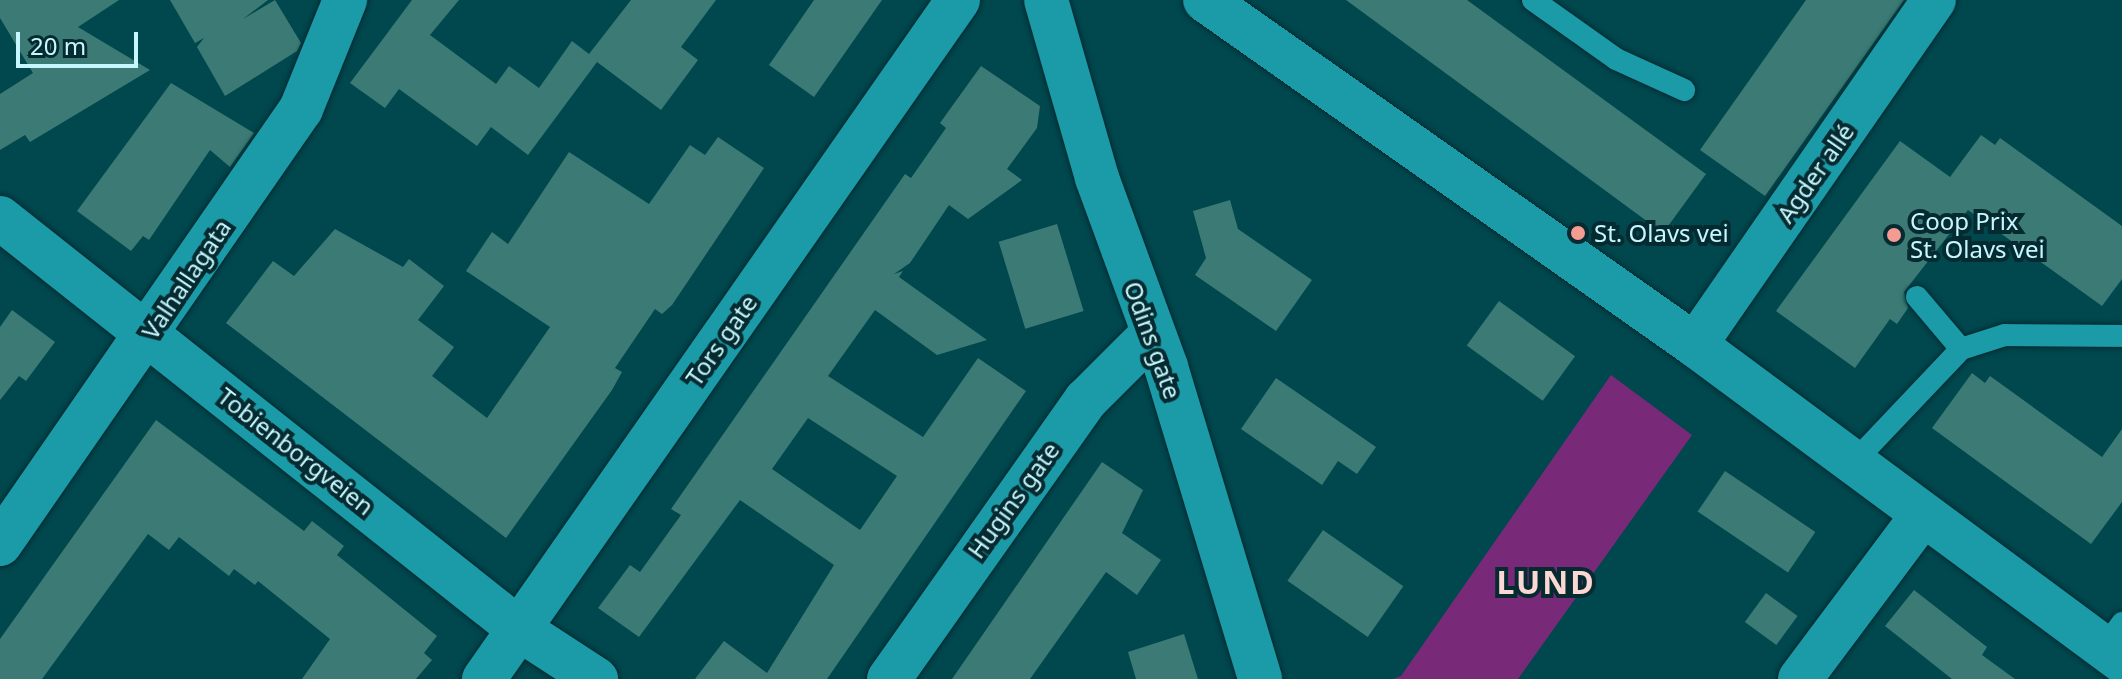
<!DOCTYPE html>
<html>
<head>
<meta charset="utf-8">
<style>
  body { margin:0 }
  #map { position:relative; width:2122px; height:679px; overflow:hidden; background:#01474e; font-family:"Noto Sans",sans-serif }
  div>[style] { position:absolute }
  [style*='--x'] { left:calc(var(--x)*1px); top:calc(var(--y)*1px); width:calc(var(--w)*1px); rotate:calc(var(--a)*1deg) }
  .green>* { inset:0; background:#782a79 }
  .building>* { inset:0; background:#3c7b75; transform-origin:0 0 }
  .roads { filter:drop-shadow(0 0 2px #052a2f) drop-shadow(0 0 2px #052a2f) }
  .lane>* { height:22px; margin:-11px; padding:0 11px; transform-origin:11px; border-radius:11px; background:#1b9aa8 }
  .street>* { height:44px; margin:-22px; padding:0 22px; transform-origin:22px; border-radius:22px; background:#1b9aa8 }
  .dots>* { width:22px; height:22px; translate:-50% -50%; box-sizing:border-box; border:4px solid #052a2f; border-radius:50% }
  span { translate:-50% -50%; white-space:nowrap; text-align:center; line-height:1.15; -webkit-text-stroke:8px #052a2f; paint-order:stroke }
  .street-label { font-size:24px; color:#c6f7ff }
  .poi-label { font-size:24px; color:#c6f7ff }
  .left { translate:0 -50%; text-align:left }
  .district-label { font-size:32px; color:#fbd8d3; font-weight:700; letter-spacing:2px }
  .scale { position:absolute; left:16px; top:32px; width:122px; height:36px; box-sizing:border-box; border:4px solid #c6f7ff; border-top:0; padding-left:10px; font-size:24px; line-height:28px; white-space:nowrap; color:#c6f7ff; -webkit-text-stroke:6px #052a2f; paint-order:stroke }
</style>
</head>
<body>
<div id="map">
  <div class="green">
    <i style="clip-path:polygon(1611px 375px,1692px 435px,1518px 679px,1393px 679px,1401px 676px)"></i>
  </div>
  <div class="building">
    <i style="clip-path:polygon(0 0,119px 0,78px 27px,150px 70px,30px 142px,25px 135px,0 150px,0 94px,33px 73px,0 18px)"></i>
    <i style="clip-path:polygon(170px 0,268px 0,243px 19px,275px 0,301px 43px,297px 51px,225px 96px,197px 47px,204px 38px,195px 43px)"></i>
    <i style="clip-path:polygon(412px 0,459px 0,430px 35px,496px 84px,509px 66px,539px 88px,572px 41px,589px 54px,631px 0,716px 0,681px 47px,698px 60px,661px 110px,597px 62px,528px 155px,491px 127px,477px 146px,399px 89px,385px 108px,350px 83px)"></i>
    <i style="clip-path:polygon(814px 0,882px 0,814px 97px,769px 65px)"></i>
    <i style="clip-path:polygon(1346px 0,1467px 0,1706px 174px,1663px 233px)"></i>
    <i style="clip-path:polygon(1806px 0,1904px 0,1765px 196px,1700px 150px)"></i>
    <i style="clip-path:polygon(evenodd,981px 66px,1040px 106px,1037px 128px,1007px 169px,1022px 180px,968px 219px,949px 205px,910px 263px,894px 274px,903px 271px,899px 277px,987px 340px,937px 355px,875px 310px,828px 376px,923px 437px,978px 358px,1026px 391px,827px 679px,695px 679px,724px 641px,767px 673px,834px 565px,740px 500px,639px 637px,598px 608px,630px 565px,640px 572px,681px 515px,671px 509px,905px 174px,911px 178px,946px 128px,940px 123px,981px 66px,808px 418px,897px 476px,860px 530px,772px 469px,808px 418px)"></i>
    <i style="clip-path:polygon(171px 83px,254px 133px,230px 167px,210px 150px,149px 240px,143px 236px,131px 251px,77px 211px)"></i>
    <i style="clip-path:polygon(1981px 135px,1995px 145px,2000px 138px,2122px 226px,2122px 279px,2102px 306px,1968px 210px,1904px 292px,1908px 308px,1897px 324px,1890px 319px,1855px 368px,1776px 311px,1900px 141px,1950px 177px)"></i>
    <i style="clip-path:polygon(718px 137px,764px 168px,672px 305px,662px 314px,655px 309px,615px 368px,622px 372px,612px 390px,506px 538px,226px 323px,273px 261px,294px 276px,335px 229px,403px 267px,409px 259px,444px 286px,418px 320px,454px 347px,432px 376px,487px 418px,550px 327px,466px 271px,492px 232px,508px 244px,569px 152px,649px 204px,690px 145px,705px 155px)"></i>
    <i style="clip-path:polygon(1230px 200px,1238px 229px,1312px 280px,1276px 331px,1195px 275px,1206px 258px,1193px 211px)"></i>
    <i style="left:1057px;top:224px;width:91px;height:61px;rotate:73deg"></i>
    <i style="left:1499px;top:301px;width:94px;height:55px;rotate:36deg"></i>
    <i style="clip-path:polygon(12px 310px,55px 342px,26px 381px,19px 376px,0 400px,0 327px)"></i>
    <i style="clip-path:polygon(1972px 373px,1985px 383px,1990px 376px,2102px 457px,2122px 429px,2122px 502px,2091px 544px,1932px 428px)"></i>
    <i style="clip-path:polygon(1276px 378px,1376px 447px,1357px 474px,1338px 461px,1322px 485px,1241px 429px)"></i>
    <i style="clip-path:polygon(156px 420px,304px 531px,312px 521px,344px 546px,337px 555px,437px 636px,424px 653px,432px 660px,416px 679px,302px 679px,330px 639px,258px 581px,255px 585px,234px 569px,229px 576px,179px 537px,169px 550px,148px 534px,42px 679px,0 679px,0 639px)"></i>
    <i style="clip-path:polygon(1102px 462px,1143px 490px,1122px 533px,1161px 560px,1137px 595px,1106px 572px,1030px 679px,952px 679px)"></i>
    <i style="left:1725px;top:471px;width:109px;height:49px;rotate:34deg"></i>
    <i style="left:1323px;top:530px;width:98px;height:62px;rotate:35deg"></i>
    <i style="clip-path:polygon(1914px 590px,1987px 647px,1982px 655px,2015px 679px,1952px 679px,1885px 626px)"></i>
    <i style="left:1766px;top:593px;width:39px;height:36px;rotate:36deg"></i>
    <i style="clip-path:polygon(1184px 634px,1198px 679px,1136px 679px,1128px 652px)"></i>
  </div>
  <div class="roads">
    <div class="lane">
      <i style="--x:1533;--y:0;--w:102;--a:35.4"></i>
      <i style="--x:1616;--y:59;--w:75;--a:24.5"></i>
      <i style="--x:1917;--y:297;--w:68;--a:49.8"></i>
      <i style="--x:1852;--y:464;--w:158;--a:-46.5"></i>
      <i style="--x:1961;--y:349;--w:46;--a:-17.7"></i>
      <i style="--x:2005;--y:335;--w:117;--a:0.5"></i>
      <i style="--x:2104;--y:648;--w:31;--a:-54"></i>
    </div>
    <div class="street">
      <i style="--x:1046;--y:0;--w:185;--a:74"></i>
      <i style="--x:1097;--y:178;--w:201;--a:69.9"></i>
      <i style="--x:1166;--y:367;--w:326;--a:73.2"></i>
      <i style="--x:1205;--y:0;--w:599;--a:35.15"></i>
      <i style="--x:1695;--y:345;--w:531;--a:36.5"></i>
      <i style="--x:0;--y:218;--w:662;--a:38.38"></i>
      <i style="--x:519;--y:629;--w:92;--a:33"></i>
      <i style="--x:1695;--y:345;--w:420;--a:-55.3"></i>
      <i style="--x:0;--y:544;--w:529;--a:-55.32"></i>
      <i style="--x:301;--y:109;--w:118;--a:-68"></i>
      <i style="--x:484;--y:679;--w:828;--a:-55.08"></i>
      <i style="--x:889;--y:679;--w:342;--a:-54.8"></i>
      <i style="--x:1086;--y:400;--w:93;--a:-45"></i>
      <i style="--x:1800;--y:679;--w:204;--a:-53.2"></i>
    </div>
  </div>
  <div class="dots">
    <i style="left:1578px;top:233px;background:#f59c92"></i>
    <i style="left:1894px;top:235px;background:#f59c92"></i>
  </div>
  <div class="street-label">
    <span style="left:1815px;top:173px;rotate:-55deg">Agder allé</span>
    <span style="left:186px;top:279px;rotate:-56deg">Valhallagata</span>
    <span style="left:721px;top:340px;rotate:-55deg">Tors gate</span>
    <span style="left:1153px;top:340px;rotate:70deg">Odins gate</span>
    <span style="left:296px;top:451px;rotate:38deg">Tobienborgveien</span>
    <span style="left:1013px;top:500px;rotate:-54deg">Hugins gate</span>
  </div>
  <div class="poi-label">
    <span class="left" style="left:1910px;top:235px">Coop Prix<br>St. Olavs vei</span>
    <span class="left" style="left:1594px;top:233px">St. Olavs vei</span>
  </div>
  <div class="district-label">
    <span style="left:1546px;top:582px">LUND</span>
  </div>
  <div class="scale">20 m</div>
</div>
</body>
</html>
